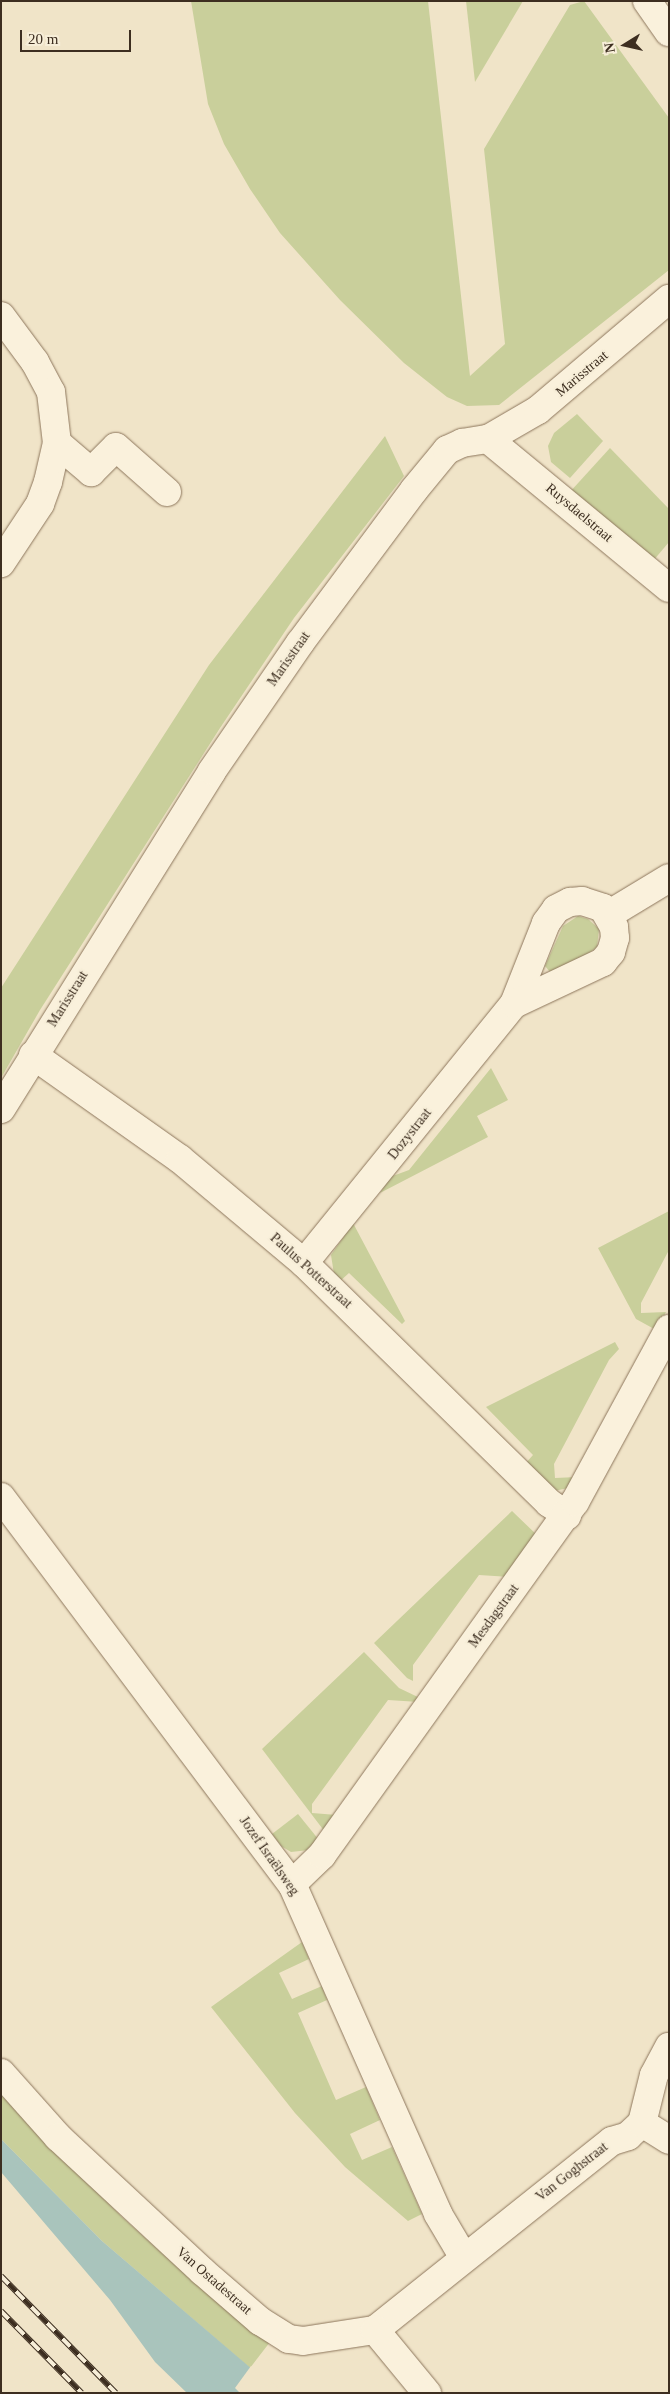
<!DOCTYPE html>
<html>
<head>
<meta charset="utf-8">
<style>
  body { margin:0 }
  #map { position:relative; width:670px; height:2394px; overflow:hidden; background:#f0e4c8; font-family:Georgia,serif }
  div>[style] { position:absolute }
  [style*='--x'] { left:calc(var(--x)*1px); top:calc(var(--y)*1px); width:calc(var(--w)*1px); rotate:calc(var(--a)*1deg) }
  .green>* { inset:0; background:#c9cf9b }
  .water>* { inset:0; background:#a9c4bc }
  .pier>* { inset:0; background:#f0e4c8 }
  .roads { filter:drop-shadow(0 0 1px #8d765c) drop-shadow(0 0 1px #8d765c) }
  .minor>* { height:28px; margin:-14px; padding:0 14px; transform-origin:14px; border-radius:14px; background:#faf1dc }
  .rail>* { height:5.5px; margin-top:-2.75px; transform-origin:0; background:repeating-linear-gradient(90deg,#f7eed8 0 11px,#3d2e20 0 22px); box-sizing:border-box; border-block:1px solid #3d2e20 }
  span { translate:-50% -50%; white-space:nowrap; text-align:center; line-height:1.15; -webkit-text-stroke:4px #f7eed8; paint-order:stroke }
  .street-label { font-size:14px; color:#3d2e20 }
  .frame { position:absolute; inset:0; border:2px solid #3d2e20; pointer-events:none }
  .north { position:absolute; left:600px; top:20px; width:50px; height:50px; -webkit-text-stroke:4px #f7eed8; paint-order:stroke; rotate:260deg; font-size:14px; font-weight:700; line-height:20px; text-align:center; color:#3d2e20 }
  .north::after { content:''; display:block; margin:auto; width:18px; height:22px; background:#3d2e20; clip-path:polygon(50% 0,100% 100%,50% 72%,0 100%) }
  .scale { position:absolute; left:20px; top:30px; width:111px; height:22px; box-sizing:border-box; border:2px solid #3d2e20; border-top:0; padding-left:6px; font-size:15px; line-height:18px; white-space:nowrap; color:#3d2e20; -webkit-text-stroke:4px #f7eed8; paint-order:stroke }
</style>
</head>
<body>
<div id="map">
  <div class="green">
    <i style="clip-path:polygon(191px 1px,428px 1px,470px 376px,505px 344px,484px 149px,570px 5px,584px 1px,669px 118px,669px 270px,499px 405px,467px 406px,447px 397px,404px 363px,340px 300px,280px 233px,250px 189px,224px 144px,208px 104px)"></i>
    <i style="clip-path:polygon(466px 1px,523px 1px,475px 82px)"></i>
    <i style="clip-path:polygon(577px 414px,603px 441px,570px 478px,551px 462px,548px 446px,554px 433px)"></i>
    <i style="clip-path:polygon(385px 436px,404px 476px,294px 618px,220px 728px,40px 1010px,1px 1078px,1px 988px,209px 665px)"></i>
    <i style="clip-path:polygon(610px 448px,669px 509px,669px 542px,653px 561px,569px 493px)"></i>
    <i style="clip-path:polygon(578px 916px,588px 919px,599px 929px,597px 947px,588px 954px,550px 972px,545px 966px,563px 926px)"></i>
    <i style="clip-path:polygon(491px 1068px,508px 1100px,477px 1116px,488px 1137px,380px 1193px,390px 1177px,409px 1170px)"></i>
    <i style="clip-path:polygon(669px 1211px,669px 1250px,641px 1303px,641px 1313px,666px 1312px,656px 1330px,636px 1319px,598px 1248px)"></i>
    <i style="clip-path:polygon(353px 1223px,405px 1321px,402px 1324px,349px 1273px,339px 1282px,334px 1274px,331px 1255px)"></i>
    <i style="clip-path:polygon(615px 1342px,619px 1349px,609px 1360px,554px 1464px,555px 1478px,577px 1477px,568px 1488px,554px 1491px,524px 1465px,533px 1455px,486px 1407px)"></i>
    <i style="clip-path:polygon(512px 1511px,539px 1537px,510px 1577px,479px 1575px,413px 1665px,413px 1681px,407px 1678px,374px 1643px)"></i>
    <i style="clip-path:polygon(364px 1652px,399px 1688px,422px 1699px,419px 1702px,388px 1700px,312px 1804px,312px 1813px,337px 1815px,325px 1832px,262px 1749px)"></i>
    <i style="clip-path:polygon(298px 1814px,319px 1840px,309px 1850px,291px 1852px,281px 1846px,272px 1834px)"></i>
    <i style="clip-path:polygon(302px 1942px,309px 1959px,279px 1973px,292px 1999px,322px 1986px,327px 2000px,298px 2013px,336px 2100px,366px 2087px,380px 2120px,350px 2134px,362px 2160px,392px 2147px,422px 2214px,408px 2221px,345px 2167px,295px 2113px,211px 2007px)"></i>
    <i style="clip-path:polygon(1px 2093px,122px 2217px,184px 2273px,270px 2342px,250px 2368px,102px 2241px,1px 2139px)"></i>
  </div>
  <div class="water">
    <i style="clip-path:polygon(1px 2139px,102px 2241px,280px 2393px,187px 2393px,155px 2362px,110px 2300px,1px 2172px)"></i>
  </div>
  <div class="pier">
    <i style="clip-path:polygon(251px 2366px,282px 2391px,283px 2393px,240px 2393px,235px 2388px)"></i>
  </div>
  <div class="roads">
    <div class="minor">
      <i style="--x:647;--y:1;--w:38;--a:55"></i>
      <i style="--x:1;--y:316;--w:57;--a:53.5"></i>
      <i style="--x:35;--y:362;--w:34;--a:62"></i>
      <i style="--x:51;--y:392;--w:51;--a:83.3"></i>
      <i style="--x:57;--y:443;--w:40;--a:103"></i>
      <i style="--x:48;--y:482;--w:23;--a:110"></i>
      <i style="--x:40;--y:504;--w:71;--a:123.5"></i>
      <i style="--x:488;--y:439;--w:234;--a:39.5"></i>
      <i style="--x:57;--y:443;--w:45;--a:40.5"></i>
      <i style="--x:91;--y:472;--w:35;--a:-45"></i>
      <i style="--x:116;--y:447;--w:68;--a:41.4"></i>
      <i style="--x:608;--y:915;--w:71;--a:-31.2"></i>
      <i style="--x:33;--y:1055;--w:180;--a:35.3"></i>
      <i style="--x:180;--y:1159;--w:162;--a:40"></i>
      <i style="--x:304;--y:1263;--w:343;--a:44.4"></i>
      <i style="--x:549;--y:1503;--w:22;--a:34"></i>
      <i style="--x:1;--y:1109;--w:398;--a:-58"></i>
      <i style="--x:212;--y:771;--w:155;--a:-55.5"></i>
      <i style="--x:300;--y:643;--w:191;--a:-53.3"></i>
      <i style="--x:414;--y:490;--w:52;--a:-50.5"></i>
      <i style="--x:447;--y:450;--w:17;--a:-25"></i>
      <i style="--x:462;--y:443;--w:26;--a:-9"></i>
      <i style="--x:488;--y:439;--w:58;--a:-30.1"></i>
      <i style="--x:538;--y:410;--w:172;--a:-40.3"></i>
      <i style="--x:304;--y:1263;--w:333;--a:-51"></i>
      <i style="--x:514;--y:1004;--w:87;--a:-68.4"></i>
      <i style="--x:546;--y:923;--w:17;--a:-54"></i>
      <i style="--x:556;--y:909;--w:16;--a:-27"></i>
      <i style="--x:570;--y:902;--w:12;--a:-5"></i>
      <i style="--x:582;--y:901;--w:22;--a:18"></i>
      <i style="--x:603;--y:908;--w:22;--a:60"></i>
      <i style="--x:614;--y:927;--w:11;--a:85"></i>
      <i style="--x:615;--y:938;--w:15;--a:106"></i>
      <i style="--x:611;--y:952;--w:13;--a:129"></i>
      <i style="--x:603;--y:962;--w:98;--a:154.7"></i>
      <i style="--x:1;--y:1497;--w:484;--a:53.1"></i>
      <i style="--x:292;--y:1884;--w:361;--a:66.1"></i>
      <i style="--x:438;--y:2214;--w:51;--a:59.4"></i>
      <i style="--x:292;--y:1884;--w:42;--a:-44"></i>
      <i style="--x:322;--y:1855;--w:434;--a:-54.4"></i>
      <i style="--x:575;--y:1502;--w:197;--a:-61.5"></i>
      <i style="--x:1;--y:2073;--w:86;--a:48.3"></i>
      <i style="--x:58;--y:2137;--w:197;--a:42.9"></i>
      <i style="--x:202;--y:2271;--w:77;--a:40.8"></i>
      <i style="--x:260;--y:2321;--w:34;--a:32"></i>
      <i style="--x:289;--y:2339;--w:14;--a:8"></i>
      <i style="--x:303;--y:2341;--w:73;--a:-8.7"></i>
      <i style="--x:375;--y:2330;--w:303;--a:-38.6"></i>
      <i style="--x:612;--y:2141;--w:17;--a:-17"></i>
      <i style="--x:628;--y:2136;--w:19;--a:-43"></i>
      <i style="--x:642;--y:2123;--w:49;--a:-76"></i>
      <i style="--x:654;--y:2075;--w:32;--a:-62"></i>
      <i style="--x:642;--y:2123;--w:32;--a:32"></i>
      <i style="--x:375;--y:2330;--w:82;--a:50.5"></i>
    </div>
  </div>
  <div class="rail">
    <i style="--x:1;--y:2276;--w:164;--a:45.5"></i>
    <i style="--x:1;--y:2311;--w:115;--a:45.4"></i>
  </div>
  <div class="street-label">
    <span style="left:582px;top:374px;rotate:-40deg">Marisstraat</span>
    <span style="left:579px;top:513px;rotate:40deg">Ruysdaelstraat</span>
    <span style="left:289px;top:659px;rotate:-55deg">Marisstraat</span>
    <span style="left:68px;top:999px;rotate:-58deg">Marisstraat</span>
    <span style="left:410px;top:1134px;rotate:-52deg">Dozystraat</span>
    <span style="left:311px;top:1271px;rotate:42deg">Paulus Potterstraat</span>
    <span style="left:494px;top:1616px;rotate:-54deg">Mesdagstraat</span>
    <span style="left:269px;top:1856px;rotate:55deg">Jozef Israëlsweg</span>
    <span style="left:572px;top:2172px;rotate:-38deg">Van Goghstraat</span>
    <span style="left:214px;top:2281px;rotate:41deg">Van Ostadestraat</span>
  </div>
  <div class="frame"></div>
  <div class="north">N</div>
  <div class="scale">20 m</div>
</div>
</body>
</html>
